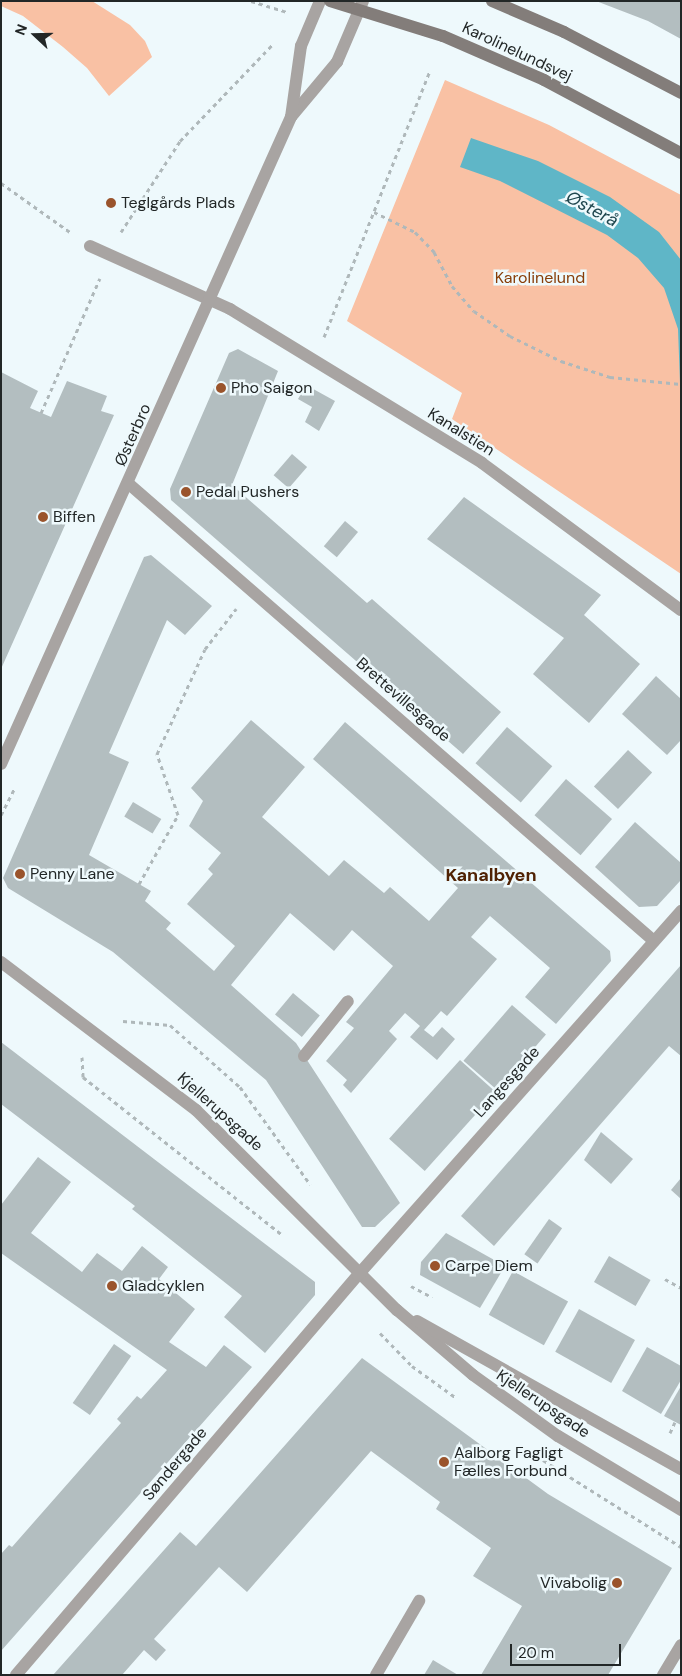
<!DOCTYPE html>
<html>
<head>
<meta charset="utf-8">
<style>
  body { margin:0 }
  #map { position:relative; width:682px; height:1676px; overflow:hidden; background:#eef9fc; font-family:"DM Sans",sans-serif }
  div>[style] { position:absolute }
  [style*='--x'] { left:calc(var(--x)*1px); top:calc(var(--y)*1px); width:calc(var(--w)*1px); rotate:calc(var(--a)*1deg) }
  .green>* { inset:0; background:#f9c1a4 }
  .water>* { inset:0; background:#5fb6c7 }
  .building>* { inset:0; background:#b3bec0; transform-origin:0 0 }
  .path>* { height:3px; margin-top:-1.5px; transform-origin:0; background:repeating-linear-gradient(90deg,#afb8ba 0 4px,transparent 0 8px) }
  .service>* { height:12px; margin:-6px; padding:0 6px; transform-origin:6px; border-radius:6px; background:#a8a4a2 }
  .minor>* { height:12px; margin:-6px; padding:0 6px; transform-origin:6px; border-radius:6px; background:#a8a4a2 }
  .tertiary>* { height:12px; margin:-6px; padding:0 6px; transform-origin:6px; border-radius:6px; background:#a8a4a2 }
  .secondary>* { height:12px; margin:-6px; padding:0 6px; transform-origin:6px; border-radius:6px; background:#837d7a }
  .dots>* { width:14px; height:14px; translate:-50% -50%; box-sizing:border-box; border:2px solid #eef9fc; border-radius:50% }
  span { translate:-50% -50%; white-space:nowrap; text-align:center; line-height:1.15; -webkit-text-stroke:5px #eef9fc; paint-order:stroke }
  .street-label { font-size:16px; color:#222727 }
  .poi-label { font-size:16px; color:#222727 }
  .left { translate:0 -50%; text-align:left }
  .right { translate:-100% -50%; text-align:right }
  .park-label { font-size:16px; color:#873d08 }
  .water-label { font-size:18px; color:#1f474f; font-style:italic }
  .neighbourhood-label { font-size:18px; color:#502204; font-weight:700 }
  .frame { position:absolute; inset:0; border:2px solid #222727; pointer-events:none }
  .north { position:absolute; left:10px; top:10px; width:50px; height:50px; -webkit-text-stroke:4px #eef9fc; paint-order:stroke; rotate:291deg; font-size:14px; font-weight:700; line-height:20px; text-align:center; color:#222727 }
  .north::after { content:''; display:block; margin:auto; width:18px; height:22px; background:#222727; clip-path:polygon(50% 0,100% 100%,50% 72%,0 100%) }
  .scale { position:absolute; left:510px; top:1644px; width:111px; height:22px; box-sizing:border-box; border:2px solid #222727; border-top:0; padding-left:6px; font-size:15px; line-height:18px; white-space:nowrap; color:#222727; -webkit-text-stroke:4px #eef9fc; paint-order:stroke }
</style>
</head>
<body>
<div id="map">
  <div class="green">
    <i style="clip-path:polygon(1px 1px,92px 1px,130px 25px,145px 41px,152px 57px,109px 96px,87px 68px,63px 47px,23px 16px,1px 6px)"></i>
    <i style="clip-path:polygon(445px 80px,549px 125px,681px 195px,681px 574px,452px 419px,462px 393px,347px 321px)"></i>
  </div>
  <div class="water">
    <i style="clip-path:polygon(471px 138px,538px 161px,610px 197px,659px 232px,681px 260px,681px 411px,678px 329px,664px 288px,638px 258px,607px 235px,500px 181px,460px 167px)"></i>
  </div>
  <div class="building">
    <i style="clip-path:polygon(596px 1px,681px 1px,681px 39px,648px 21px)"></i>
    <i style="clip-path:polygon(238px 349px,278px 371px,232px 485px,367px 603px,372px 599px,501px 712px,463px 754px,171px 500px,170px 489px,229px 353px)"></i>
    <i style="clip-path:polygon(1px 372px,38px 391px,30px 408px,51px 417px,67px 381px,107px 396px,101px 411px,114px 415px,1px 669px)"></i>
    <i style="clip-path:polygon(306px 385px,335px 401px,319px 431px,305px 422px,312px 407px,298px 399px)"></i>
    <i style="left:292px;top:454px;width:20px;height:28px;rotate:41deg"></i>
    <i style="clip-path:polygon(464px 497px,601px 595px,584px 615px,640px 664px,589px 723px,533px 674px,564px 638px,427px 539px)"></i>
    <i style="left:345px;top:521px;width:17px;height:33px;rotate:40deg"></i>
    <i style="clip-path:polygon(151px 555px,212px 606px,185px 635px,167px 620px,109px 753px,129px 762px,89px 855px,151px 891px,145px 901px,171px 923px,166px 929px,214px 971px,235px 946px,187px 904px,213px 874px,208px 869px,221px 853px,189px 826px,203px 801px,191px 788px,251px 720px,305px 767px,262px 817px,329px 876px,344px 860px,384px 893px,390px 887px,429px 921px,458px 888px,313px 759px,345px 722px,610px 951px,611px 961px,556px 1024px,525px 997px,550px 968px,490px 916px,471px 937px,497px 959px,447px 1016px,441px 1011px,424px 1030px,433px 1037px,442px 1027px,455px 1039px,437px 1060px,410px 1037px,420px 1026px,405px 1013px,389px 1031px,397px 1039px,351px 1093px,343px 1085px,347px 1080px,326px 1061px,354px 1028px,346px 1022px,393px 966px,352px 930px,334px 951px,290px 913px,231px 985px,296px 1043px,400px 1203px,375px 1227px,362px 1227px,266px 1080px,113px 952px,8px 888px,3px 878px,144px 557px)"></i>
    <i style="clip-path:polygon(656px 676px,681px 699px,681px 740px,667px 755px,622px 714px)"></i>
    <i style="left:507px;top:727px;width:60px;height:48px;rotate:41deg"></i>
    <i style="left:628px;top:750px;width:33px;height:50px;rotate:43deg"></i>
    <i style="left:566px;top:779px;width:61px;height:48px;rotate:41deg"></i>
    <i style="left:133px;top:802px;width:33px;height:17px;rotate:31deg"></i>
    <i style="clip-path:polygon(635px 822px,681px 863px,681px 880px,657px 906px,639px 907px,595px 867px)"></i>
    <i style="clip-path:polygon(681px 965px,681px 1056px,669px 1046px,494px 1246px,461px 1216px)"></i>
    <i style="left:293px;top:993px;width:35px;height:28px;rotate:40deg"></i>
    <i style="left:512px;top:1005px;width:45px;height:74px;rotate:41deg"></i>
    <i style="clip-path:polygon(1px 1042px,315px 1282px,315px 1295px,265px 1353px,224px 1317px,242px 1296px,132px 1209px,135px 1206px,1px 1104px)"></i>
    <i style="left:460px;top:1060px;width:48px;height:106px;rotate:42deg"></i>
    <i style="clip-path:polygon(601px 1132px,633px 1159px,611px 1184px,584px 1160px)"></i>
    <i style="clip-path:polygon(38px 1157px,71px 1182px,31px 1233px,82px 1272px,97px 1253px,122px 1271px,142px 1246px,168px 1267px,159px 1279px,195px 1309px,169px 1342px,206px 1367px,224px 1345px,252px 1367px,1px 1651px,1px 1554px,9px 1545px,12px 1547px,121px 1423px,117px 1419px,137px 1396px,141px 1399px,167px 1370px,1px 1253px,1px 1205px)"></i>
    <i style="clip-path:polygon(681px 1178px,681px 1199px,671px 1190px)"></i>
    <i style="left:549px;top:1219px;width:16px;height:43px;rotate:35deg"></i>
    <i style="clip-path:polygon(446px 1233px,505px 1266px,480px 1308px,420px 1275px,421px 1262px)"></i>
    <i style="left:609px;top:1256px;width:48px;height:30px;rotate:30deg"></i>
    <i style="left:513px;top:1271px;width:63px;height:50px;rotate:29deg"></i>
    <i style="left:579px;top:1309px;width:64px;height:49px;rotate:29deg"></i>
    <i style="left:114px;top:1344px;width:21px;height:72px;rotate:35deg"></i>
    <i style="clip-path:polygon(647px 1347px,681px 1366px,681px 1380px,661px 1414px,622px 1391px)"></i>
    <i style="clip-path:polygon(362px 1358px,548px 1494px,672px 1568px,608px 1675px,481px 1675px,522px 1606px,473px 1576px,491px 1548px,436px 1509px,440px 1502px,371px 1451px,247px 1592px,219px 1567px,154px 1639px,166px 1650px,156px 1661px,144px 1650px,122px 1675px,53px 1675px,180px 1532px,196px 1546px)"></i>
    <i style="clip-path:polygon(681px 1386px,681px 1425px,664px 1416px)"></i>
    <i style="clip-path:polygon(433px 1660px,458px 1675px,424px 1675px)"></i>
  </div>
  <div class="path">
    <i style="--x:251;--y:1;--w:38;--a:17"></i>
    <i style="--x:1;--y:183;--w:85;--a:35.4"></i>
    <i style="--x:374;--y:212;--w:46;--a:26"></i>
    <i style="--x:415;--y:232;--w:28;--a:46"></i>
    <i style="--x:434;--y:252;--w:38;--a:62"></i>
    <i style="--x:452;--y:286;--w:33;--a:49"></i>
    <i style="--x:474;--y:311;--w:44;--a:34.8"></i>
    <i style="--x:510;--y:336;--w:57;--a:26.1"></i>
    <i style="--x:561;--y:361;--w:52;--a:18.1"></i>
    <i style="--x:610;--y:377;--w:71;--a:5.6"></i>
    <i style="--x:121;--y:232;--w:108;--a:-57"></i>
    <i style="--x:180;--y:141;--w:133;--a:-46.2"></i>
    <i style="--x:324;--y:337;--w:286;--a:-68.3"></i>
    <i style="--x:41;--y:413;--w:147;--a:-66.4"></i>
    <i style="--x:1;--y:815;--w:31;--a:-63"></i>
    <i style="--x:139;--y:884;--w:79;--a:-60.5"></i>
    <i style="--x:178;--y:815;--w:65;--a:-109"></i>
    <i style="--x:157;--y:754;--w:115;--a:-65.4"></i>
    <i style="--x:205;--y:649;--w:51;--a:-52.2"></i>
    <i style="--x:123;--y:1021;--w:47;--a:4.9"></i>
    <i style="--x:170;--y:1025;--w:94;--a:41.5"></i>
    <i style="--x:240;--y:1087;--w:120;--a:54.2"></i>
    <i style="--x:82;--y:1057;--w:20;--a:87"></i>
    <i style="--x:83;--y:1077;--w:254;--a:38.4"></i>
    <i style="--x:665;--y:1279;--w:18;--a:29"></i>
    <i style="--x:411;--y:1286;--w:24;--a:28"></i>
    <i style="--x:380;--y:1333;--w:46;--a:45.9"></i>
    <i style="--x:412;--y:1366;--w:53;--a:35.8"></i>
    <i style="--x:670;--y:1433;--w:12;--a:-66"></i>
    <i style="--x:543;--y:1460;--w:163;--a:32.2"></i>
  </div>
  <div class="service">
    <i style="--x:90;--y:246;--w:154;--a:24.2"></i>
    <i style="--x:230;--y:309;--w:295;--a:31.4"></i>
    <i style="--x:304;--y:1056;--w:70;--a:-51.3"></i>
    <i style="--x:376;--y:1675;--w:86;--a:-59.8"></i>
  </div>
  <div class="minor">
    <i style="--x:482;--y:463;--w:247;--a:36.5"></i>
    <i style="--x:129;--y:484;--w:696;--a:41.04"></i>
    <i style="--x:1;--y:962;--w:245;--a:37.2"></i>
    <i style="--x:196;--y:1110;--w:284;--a:44.9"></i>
    <i style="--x:16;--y:1675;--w:526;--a:-49.47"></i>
    <i style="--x:358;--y:1275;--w:487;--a:-48.4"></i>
    <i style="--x:663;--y:1675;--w:35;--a:-59"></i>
  </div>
  <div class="tertiary">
    <i style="--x:291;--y:117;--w:72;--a:-50.1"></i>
    <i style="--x:337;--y:62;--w:66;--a:-66.9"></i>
    <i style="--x:1;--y:764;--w:709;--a:-65.86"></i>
    <i style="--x:291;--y:117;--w:72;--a:-82"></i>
    <i style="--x:301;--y:46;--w:49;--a:-67.1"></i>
    <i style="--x:397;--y:1310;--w:100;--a:40.5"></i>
    <i style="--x:473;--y:1375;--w:105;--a:35.7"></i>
    <i style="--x:558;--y:1436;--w:144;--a:31"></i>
    <i style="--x:417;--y:1321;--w:303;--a:29.3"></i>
  </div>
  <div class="secondary">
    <i style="--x:330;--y:1;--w:118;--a:17.2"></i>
    <i style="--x:443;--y:36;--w:110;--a:23.5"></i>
    <i style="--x:544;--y:80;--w:155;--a:28.1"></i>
    <i style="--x:492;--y:1;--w:78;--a:23.3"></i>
    <i style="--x:564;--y:32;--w:132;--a:27.5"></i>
  </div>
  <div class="dots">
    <i style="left:111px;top:203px;background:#9a542c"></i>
    <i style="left:221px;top:388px;background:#9a542c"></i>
    <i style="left:186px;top:492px;background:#9a542c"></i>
    <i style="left:43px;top:517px;background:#9a542c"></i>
    <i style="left:20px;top:874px;background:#9a542c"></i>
    <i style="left:435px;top:1266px;background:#9a542c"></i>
    <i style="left:112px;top:1286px;background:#9a542c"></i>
    <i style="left:444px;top:1462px;background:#9a542c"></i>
    <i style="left:617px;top:1583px;background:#9a542c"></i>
  </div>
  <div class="street-label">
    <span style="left:517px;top:52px;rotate:25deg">Karolinelundsvej</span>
    <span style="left:461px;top:432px;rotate:32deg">Kanalstien</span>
    <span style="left:133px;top:435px;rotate:-66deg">Østerbro</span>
    <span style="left:403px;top:700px;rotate:41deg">Brettevillesgade</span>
    <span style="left:507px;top:1082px;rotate:-48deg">Langesgade</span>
    <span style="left:220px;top:1112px;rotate:42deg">Kjellerupsgade</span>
    <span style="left:543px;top:1404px;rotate:34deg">Kjellerupsgade</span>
    <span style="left:175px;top:1464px;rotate:-50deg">Søndergade</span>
  </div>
  <div class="poi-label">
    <span class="left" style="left:121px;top:203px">Teglgårds Plads</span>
    <span class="left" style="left:231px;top:388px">Pho Saigon</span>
    <span class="left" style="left:196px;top:492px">Pedal Pushers</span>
    <span class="left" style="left:53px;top:517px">Biffen</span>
    <span class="left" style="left:30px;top:874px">Penny Lane</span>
    <span class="left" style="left:445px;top:1266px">Carpe Diem</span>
    <span class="left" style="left:122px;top:1286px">Gladcyklen</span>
    <span class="left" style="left:454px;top:1462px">Aalborg Fagligt<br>Fælles Forbund</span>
    <span class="right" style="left:607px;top:1583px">Vivabolig</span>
  </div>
  <div class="park-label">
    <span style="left:540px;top:278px">Karolinelund</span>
  </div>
  <div class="water-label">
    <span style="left:592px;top:209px;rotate:28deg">Østerå</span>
  </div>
  <div class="neighbourhood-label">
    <span style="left:491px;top:875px">Kanalbyen</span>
  </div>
  <div class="frame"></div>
  <div class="north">N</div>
  <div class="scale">20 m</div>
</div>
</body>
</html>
